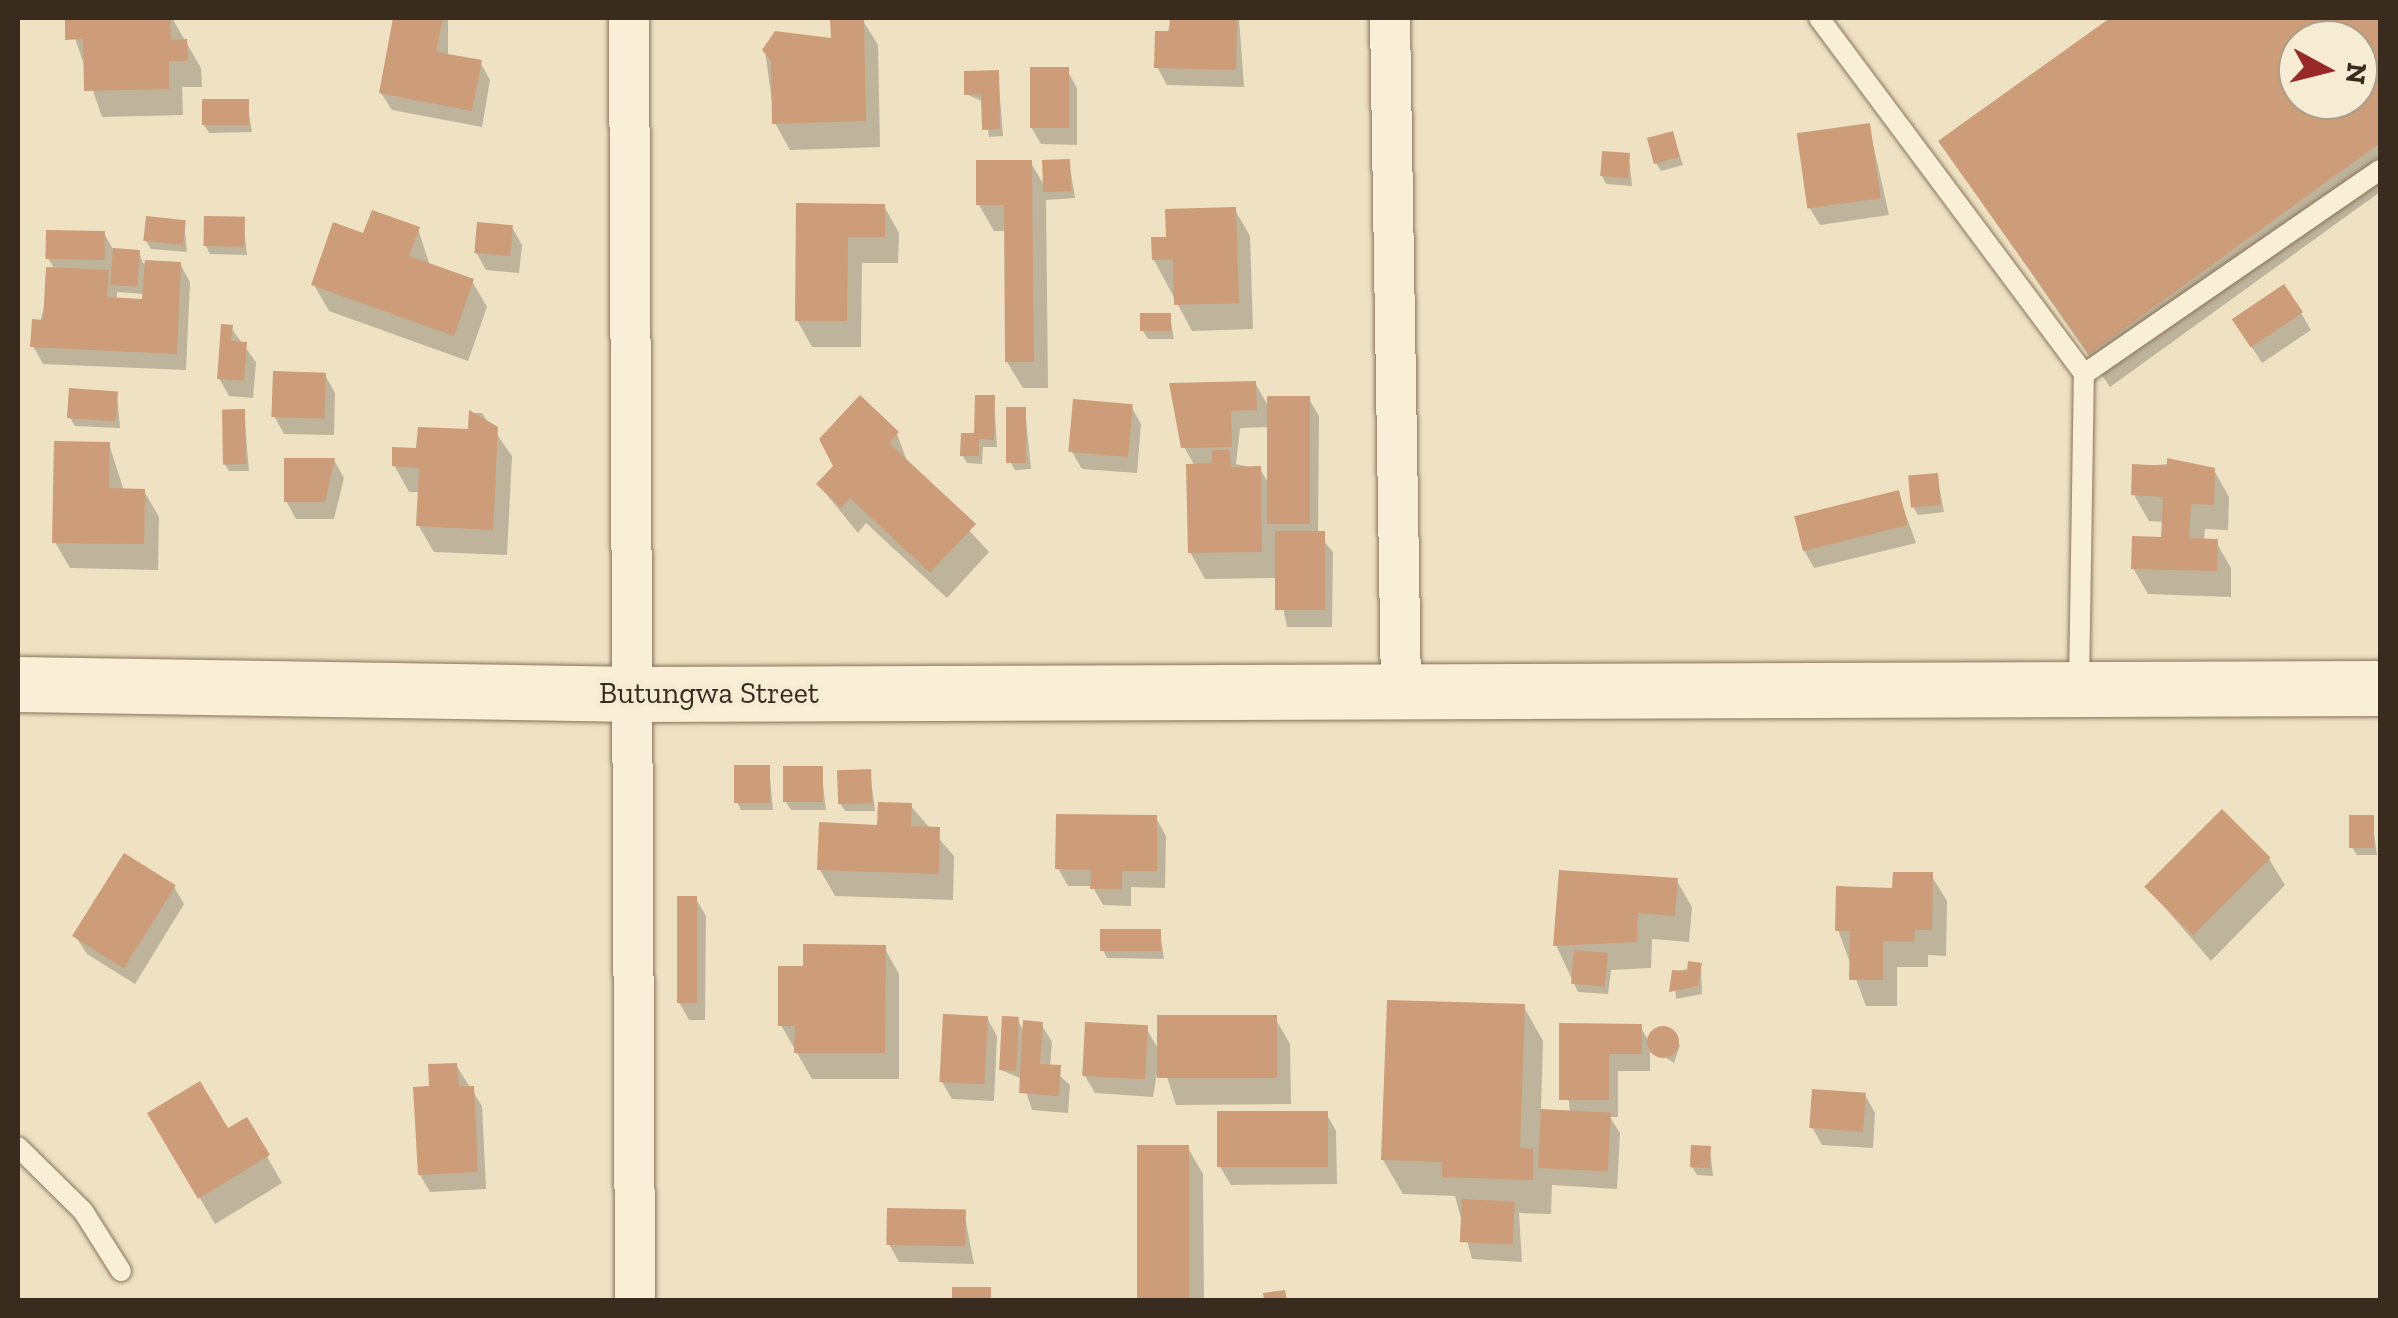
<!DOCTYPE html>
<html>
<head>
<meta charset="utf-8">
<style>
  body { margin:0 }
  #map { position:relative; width:2398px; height:1318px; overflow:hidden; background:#eee2c3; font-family:"Zilla Slab",serif }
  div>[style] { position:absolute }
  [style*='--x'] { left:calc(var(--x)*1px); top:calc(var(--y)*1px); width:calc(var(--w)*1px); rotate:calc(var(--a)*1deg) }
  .shadow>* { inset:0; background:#0003 }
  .building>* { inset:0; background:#cd9c78; transform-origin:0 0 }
  .round { border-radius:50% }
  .roads { filter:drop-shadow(0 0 2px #89735a) drop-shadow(0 0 2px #89735a) }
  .lane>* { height:20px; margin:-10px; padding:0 10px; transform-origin:10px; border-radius:10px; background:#f9efd6 }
  .street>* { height:40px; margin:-20px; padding:0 20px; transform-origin:20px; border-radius:20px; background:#f9efd6 }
  .secondary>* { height:55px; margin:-27.5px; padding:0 27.5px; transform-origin:27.5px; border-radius:27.5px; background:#f9efd6 }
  span { translate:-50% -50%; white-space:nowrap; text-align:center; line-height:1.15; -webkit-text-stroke:9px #f6ecd3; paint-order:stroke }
  .street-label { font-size:30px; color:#392b1e }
  .frame { position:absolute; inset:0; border:20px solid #392b1e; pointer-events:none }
  .north { position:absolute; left:2278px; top:20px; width:100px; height:100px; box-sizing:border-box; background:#f6ecd3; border:2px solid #aa9f8b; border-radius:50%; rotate:97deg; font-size:28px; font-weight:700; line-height:40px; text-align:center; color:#392b1e }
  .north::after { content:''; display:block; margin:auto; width:35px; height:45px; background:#982929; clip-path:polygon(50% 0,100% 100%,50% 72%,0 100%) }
</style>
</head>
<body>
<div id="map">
  <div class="shadow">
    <i style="clip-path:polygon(68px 18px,172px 18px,201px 68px,202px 87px,182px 87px,183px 115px,102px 117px)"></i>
    <i style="clip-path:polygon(395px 18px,448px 18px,448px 56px,480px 62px,490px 80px,482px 127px,392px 110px,381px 93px)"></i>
    <i style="clip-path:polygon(1172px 18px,1239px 18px,1244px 87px,1167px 85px,1157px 67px)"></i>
    <i style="clip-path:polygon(evenodd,2114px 18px,2380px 18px,2380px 192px,2110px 387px,1941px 142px,2114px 18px,2298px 40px,2358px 40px,2358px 100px,2298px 100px,2298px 40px)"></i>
    <i style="clip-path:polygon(862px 19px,878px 45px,880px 147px,790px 150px,775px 123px,765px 51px,833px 40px)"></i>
    <i style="clip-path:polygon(1067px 70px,1077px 88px,1077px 145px,1041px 144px,1031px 127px)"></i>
    <i style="clip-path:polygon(998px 72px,1003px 136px,989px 137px,984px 102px,966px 94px)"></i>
    <i style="clip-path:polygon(247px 102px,252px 132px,209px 133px,204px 125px)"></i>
    <i style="clip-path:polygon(1869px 126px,1889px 215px,1820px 225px,1809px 207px)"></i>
    <i style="clip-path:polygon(1672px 134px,1683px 165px,1661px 171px,1656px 163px)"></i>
    <i style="clip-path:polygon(1629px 156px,1632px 186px,1606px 184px,1602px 176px)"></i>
    <i style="clip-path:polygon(1069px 161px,1075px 198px,1046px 200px,1048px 388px,1023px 388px,1007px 362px,1006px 231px,994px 231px,979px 205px,1031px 163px,1045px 187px)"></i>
    <i style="clip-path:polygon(799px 205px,884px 206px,899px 233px,898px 263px,862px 263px,861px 347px,812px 347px,797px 320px)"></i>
    <i style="clip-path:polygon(1235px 210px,1250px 236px,1253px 329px,1192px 331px,1154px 260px,1169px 239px)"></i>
    <i style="clip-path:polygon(243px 220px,247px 255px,210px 254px,206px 246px)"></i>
    <i style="clip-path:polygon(184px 222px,187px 252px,151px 249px,146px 241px)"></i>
    <i style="clip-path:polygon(512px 227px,522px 245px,519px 273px,486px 270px,476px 252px)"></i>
    <i style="clip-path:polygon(418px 229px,430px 266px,472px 281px,487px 307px,468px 361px,329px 311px,314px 285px,365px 236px)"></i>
    <i style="clip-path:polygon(evenodd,104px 233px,114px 251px,139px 252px,143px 263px,180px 264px,190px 282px,186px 370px,43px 364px,33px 346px,55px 270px,48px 258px,104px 233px,117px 292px,145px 294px,145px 302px,117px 300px,117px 292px)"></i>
    <i style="clip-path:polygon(2301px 313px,2311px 330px,2262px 363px,2246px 338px)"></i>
    <i style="clip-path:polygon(1170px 316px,1174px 339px,1148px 339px,1143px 331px)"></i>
    <i style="clip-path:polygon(231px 328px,256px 362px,253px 398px,229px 396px,219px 378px)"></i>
    <i style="clip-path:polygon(325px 375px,335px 393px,334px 435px,284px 434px,274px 416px)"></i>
    <i style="clip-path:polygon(evenodd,1255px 383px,1270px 409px,1309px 399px,1319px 416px,1318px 534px,1333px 552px,1332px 627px,1287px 627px,1277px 578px,1205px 579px,1190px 552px,1195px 466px,1184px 447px,1255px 383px,1269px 427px,1269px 484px,1260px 469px,1236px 464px,1240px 428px,1269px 427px)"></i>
    <i style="clip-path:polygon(117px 393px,120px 428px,75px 426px,70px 418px)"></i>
    <i style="clip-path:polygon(994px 397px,997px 447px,983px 447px,982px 464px,967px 463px,962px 455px)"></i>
    <i style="clip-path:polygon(1131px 406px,1141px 424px,1137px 473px,1082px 469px,1072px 452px)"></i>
    <i style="clip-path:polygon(1025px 409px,1031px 469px,1015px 470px,1010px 462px)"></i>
    <i style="clip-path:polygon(244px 412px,249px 471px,229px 471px,224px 463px)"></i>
    <i style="clip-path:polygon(471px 413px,482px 413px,512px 456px,507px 555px,434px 552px,418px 525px,420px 492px,409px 492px,394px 465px,470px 432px)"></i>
    <i style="clip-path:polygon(897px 434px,908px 464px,989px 552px,947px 598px,866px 523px,858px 533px,819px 485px)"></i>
    <i style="clip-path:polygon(109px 444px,124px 491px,144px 491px,159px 517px,158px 570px,70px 568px,55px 542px)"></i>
    <i style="clip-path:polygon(334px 460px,344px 478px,334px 519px,296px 519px,286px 501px)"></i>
    <i style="clip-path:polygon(2187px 462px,2214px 470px,2229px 497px,2228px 530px,2205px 529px,2204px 541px,2216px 542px,2231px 568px,2231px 597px,2148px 594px,2133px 568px,2164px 540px,2164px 522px,2149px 521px,2134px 495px,2135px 467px)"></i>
    <i style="clip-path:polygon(1937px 476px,1944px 512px,1918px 515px,1913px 507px)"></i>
    <i style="clip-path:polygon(1898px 493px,1916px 543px,1814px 568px,1804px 550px)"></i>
    <i style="clip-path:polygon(769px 767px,773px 810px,741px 810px,737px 802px)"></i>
    <i style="clip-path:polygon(821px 768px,826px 810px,791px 810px,786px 802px)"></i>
    <i style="clip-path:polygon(870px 771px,875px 811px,845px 811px,840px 803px)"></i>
    <i style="clip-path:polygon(910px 805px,954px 856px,953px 900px,835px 896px,820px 870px)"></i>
    <i style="clip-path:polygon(1156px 818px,1166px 836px,1165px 888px,1131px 887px,1131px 906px,1103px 905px,1092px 886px,1068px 886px,1058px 868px)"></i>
    <i style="clip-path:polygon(2372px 818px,2377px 855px,2357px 855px,2352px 847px)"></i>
    <i style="clip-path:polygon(2269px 859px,2285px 885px,2211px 961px,2148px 888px)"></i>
    <i style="clip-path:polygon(1931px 875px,1947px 901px,1946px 956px,1928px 955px,1928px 967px,1897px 967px,1897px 1006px,1866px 1006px,1838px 930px)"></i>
    <i style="clip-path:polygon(1677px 881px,1692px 907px,1689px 942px,1652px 939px,1651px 968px,1611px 970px,1608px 994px,1578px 992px,1556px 945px)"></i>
    <i style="clip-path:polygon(174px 887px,184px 904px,135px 984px,87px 954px,76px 937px)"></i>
    <i style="clip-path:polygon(696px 899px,706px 916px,705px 1020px,689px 1020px,679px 1002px)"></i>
    <i style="clip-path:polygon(1160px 932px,1164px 959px,1107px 958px,1103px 950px)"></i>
    <i style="clip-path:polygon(884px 947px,899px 974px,899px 1079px,812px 1079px,781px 1025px,806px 968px)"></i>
    <i style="clip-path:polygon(1701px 966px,1702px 994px,1676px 999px,1674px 972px)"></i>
    <i style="clip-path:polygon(1524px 1007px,1543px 1041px,1541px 1111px,1570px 1113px,1561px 1026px,1640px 1026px,1652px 1047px,1658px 1031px,1680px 1045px,1674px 1063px,1650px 1047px,1650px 1071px,1618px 1071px,1618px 1117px,1610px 1117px,1620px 1133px,1617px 1189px,1552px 1185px,1551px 1214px,1519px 1213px,1522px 1262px,1472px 1259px,1455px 1196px,1403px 1194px,1383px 1160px)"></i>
    <i style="clip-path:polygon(987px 1018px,997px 1036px,994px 1101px,952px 1099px,942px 1082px)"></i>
    <i style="clip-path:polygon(1275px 1018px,1290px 1044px,1291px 1104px,1176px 1105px,1160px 1055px,1153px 1097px,1095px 1093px,1085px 1076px,1146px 1028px,1160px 1052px)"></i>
    <i style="clip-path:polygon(1017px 1019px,1025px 1033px,1041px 1024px,1052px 1042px,1050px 1067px,1070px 1085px,1068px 1113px,1032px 1110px,1022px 1079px,1001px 1070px)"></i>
    <i style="clip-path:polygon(456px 1065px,482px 1106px,486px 1189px,430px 1192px,420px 1175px,432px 1089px)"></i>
    <i style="clip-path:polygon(1865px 1095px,1875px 1113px,1873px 1148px,1822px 1145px,1812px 1127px)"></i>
    <i style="clip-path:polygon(1326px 1113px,1336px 1131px,1337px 1184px,1231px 1185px,1220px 1167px)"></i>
    <i style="clip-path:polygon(151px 1114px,227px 1131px,246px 1120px,282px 1183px,215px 1224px)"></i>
    <i style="clip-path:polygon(1188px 1148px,1203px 1174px,1204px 1300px,1141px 1300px,1140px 1149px)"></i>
    <i style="clip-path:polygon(1710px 1149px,1713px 1176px,1697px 1175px,1692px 1167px)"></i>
    <i style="clip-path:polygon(964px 1212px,974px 1264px,899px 1262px,889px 1244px)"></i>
  </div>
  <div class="building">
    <i style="clip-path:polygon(65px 18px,170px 18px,171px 40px,187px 39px,188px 61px,169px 61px,169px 89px,84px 91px,83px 39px,65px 40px)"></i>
    <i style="clip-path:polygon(393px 18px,443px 18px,436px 52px,482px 60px,472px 111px,379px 93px)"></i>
    <i style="clip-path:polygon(830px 18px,864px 18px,866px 121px,772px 124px,771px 61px,762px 50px,775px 31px,831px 38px)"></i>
    <i style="clip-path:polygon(1170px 18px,1237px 18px,1236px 70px,1154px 68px,1155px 31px,1169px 31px)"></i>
    <i style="clip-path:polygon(evenodd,2110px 18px,2380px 18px,2380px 143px,2089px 354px,1938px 141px,2110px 18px,2298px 40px,2358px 40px,2358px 100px,2298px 100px,2298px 40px)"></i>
    <i style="left:1030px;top:67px;width:39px;height:61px"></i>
    <i style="clip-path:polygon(999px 70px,1000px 129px,982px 130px,981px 94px,964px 95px,964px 71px)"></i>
    <i style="left:202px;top:99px;width:47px;height:26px"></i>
    <i style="left:1870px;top:123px;width:76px;height:74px;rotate:82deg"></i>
    <i style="left:1673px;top:131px;width:27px;height:27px;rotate:75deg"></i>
    <i style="left:1602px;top:151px;width:28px;height:25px;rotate:4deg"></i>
    <i style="left:1070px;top:159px;width:32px;height:28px;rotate:88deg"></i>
    <i style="clip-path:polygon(976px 160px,1032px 160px,1034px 362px,1005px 362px,1004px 205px,976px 205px)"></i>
    <i style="clip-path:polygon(796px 203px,885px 204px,885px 237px,848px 237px,847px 321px,795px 321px)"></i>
    <i style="clip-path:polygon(1236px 207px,1239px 303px,1174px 305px,1173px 259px,1152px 260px,1151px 237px,1166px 237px,1165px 209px)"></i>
    <i style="clip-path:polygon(372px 210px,420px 227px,409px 256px,474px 279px,454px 336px,311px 285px,333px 222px,363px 233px)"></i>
    <i style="left:146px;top:216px;width:40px;height:25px;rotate:6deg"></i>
    <i style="left:204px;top:216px;width:41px;height:30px;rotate:1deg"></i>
    <i style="left:477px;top:222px;width:36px;height:31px;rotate:5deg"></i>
    <i style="left:46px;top:230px;width:59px;height:29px;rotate:1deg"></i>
    <i style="left:113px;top:248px;width:27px;height:37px;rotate:4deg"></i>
    <i style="clip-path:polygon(145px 260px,181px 262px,177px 354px,30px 347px,32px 319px,43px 320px,46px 267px,109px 270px,107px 297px,142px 299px)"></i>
    <i style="left:2284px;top:284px;width:34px;height:63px;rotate:56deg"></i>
    <i style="left:1171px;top:313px;width:18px;height:31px;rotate:90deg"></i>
    <i style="clip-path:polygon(221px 324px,233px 325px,231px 341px,247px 342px,244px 381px,217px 379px)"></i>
    <i style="left:273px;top:371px;width:53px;height:46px;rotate:2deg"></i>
    <i style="clip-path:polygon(1256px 381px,1257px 410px,1231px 411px,1232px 447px,1181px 448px,1169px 383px)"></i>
    <i style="left:69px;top:388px;width:49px;height:30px;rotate:4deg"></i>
    <i style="clip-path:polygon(860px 395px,899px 432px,889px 443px,976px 524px,930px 573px,850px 498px,841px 508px,816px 484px,833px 466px,819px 439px)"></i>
    <i style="clip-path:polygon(975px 395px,995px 395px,994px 440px,979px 439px,979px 456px,960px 456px,961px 433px,974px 433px)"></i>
    <i style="left:1267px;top:396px;width:43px;height:128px"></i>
    <i style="left:1073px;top:399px;width:60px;height:53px;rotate:5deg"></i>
    <i style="left:1006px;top:407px;width:20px;height:56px"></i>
    <i style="left:245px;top:409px;width:55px;height:23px;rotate:89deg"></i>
    <i style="clip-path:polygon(469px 410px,498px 427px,493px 530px,416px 526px,419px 468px,392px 466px,392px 447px,416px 448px,418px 427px,468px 429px)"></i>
    <i style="clip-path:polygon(54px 441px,110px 442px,109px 488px,145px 489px,144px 544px,52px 543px)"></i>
    <i style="clip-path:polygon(1212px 450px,1230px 450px,1231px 467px,1261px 466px,1262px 552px,1188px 553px,1186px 464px,1212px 463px)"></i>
    <i style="clip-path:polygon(284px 458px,335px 458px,325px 502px,284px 502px)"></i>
    <i style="clip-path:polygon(2167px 458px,2215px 468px,2214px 505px,2191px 504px,2189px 538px,2218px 539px,2217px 571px,2131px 569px,2132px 536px,2161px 537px,2163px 497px,2131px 495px,2132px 464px,2167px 466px)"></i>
    <i style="left:1938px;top:473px;width:32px;height:30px;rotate:85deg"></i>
    <i style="left:1899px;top:490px;width:36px;height:108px;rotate:76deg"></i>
    <i style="left:1275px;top:531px;width:50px;height:79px"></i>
    <i style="left:734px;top:765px;width:36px;height:38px"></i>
    <i style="left:783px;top:766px;width:40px;height:36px"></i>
    <i style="left:871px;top:769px;width:34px;height:34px;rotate:88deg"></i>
    <i style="clip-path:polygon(878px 802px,912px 803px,911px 826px,940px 827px,939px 874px,817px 870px,819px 822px,877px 825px)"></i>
    <i style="left:2222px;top:809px;width:69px;height:110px;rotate:45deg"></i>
    <i style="clip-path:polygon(1056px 814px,1157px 815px,1157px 871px,1122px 871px,1122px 889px,1090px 889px,1091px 870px,1055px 869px)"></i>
    <i style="left:2349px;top:815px;width:25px;height:33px"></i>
    <i style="left:124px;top:853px;width:61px;height:98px;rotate:32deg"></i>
    <i style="clip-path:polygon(1559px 870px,1678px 878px,1675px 916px,1638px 913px,1637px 942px,1553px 946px)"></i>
    <i style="clip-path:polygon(1893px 872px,1933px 872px,1932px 930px,1915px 930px,1914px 942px,1883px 941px,1883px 980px,1849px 980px,1850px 931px,1835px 931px,1836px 886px,1892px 888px)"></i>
    <i style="left:677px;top:896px;width:20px;height:107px"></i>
    <i style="left:1100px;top:929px;width:61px;height:22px"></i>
    <i style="clip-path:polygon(803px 944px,886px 945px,885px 1053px,794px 1053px,795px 1026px,778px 1026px,778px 966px,803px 966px)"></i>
    <i style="left:1574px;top:950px;width:34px;height:34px;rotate:5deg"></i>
    <i style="clip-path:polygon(1688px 961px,1702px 963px,1698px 986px,1669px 992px,1672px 970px,1687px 971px)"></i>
    <i style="clip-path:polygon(1387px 1000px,1525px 1004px,1520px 1148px,1533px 1149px,1533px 1180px,1442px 1177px,1442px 1162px,1381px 1160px)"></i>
    <i style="left:943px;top:1014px;width:45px;height:68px;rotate:3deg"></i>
    <i style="left:1277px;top:1015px;width:63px;height:120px;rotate:90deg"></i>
    <i style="left:1002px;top:1016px;width:17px;height:54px;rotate:3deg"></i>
    <i style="clip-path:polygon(1023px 1020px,1043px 1022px,1040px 1064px,1061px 1065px,1059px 1096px,1019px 1093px)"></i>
    <i style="left:1085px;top:1022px;width:63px;height:54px;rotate:3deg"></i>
    <i style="clip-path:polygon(1559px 1023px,1642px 1024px,1642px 1054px,1609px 1054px,1609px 1100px,1559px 1100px)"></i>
    <i class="round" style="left:1647px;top:1026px;width:32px;height:32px"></i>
    <i style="clip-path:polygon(457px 1063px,459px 1086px,474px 1086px,478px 1172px,418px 1175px,413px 1087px,429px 1086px,428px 1064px)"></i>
    <i style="clip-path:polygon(200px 1081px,228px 1128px,247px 1117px,270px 1155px,198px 1199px,147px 1113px)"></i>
    <i style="left:1812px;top:1089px;width:54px;height:39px;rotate:4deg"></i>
    <i style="left:1541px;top:1109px;width:70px;height:59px;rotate:3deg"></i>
    <i style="left:1328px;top:1111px;width:56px;height:111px;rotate:90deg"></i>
    <i style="left:1189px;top:1145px;width:155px;height:52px;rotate:90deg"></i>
    <i style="left:1691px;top:1145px;width:20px;height:22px;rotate:3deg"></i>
    <i style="left:1462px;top:1199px;width:53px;height:43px;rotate:3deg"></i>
    <i style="left:887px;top:1208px;width:79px;height:37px;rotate:1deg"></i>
    <i style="left:952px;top:1287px;width:39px;height:13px"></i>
    <i style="clip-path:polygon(1285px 1290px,1287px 1300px,1264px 1300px,1263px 1293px)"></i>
  </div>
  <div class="roads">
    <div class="lane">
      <i style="--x:1819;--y:18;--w:444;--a:53.3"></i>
      <i style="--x:2079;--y:685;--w:311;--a:-89.1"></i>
      <i style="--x:2084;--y:374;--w:359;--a:-34.6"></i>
      <i style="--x:18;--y:1147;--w:91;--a:44.6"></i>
      <i style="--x:83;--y:1211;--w:71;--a:57.7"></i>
    </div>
    <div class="street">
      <i style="--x:629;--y:18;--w:1282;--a:89.73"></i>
      <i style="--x:1390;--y:18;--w:670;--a:89.06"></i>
    </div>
    <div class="secondary">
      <i style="--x:18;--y:684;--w:618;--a:0.93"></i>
      <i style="--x:636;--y:694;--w:1744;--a:-0.2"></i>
    </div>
  </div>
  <div class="street-label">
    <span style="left:709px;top:693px">Butungwa Street</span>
  </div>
  <div class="frame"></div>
  <div class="north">N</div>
</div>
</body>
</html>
